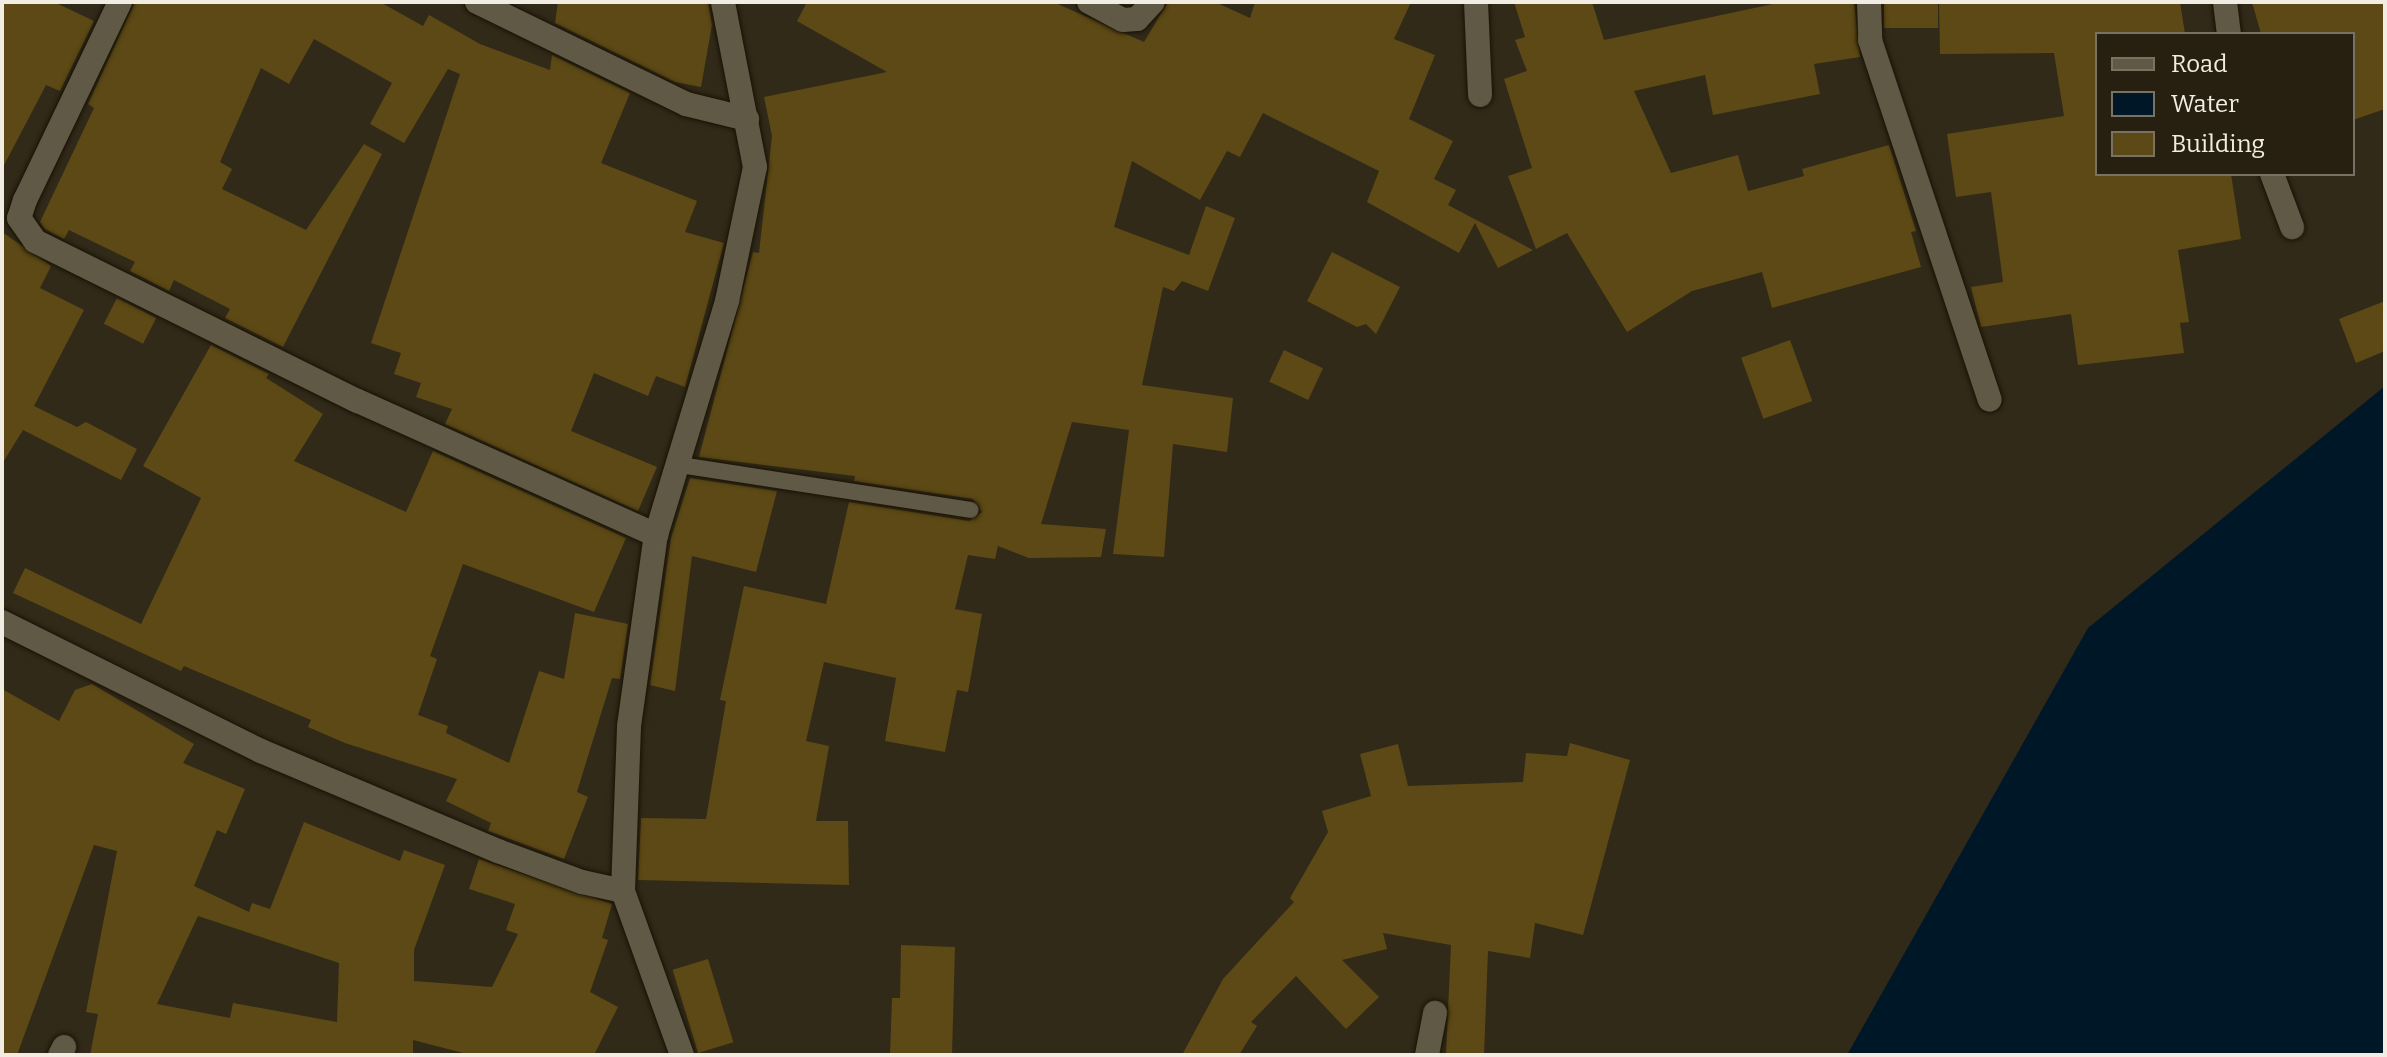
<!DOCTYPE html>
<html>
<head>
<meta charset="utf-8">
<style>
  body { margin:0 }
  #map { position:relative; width:2387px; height:1057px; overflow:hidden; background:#312a19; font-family:Bitter,serif }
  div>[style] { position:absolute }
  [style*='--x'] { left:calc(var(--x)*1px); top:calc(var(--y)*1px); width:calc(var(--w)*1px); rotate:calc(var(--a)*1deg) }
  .water>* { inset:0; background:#001728 }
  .building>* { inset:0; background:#5c4915; transform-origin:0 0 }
  .roads { filter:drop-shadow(0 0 2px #191204) drop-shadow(0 0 2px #191204) }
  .service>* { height:16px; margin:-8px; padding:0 8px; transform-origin:8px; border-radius:8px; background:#605946 }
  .minor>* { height:24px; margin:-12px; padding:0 12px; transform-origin:12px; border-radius:12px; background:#605946 }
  span { translate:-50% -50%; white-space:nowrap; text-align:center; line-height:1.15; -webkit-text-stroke:8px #272010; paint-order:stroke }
  .frame { position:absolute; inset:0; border:4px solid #f1ede2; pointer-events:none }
  .legend { position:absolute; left:2095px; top:32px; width:260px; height:144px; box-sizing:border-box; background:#272010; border:2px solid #787264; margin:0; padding:10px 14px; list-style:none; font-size:24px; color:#f1ede2 }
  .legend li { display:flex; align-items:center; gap:16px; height:40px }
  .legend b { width:40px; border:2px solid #787264 }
</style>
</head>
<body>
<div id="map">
  <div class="water">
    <i style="clip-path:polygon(2385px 386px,2385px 1055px,1847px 1055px,2088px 628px)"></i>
  </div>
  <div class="building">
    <i style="clip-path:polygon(2px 2px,54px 2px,94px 21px,60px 91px,46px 85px,2px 169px)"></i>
    <i style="clip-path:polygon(135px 2px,380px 2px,423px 26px,429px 15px,480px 44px,550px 70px,552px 55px,630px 93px,601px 163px,697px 201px,685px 232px,724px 243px,685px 387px,656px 376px,648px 396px,594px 373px,571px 431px,657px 467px,638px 511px,445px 424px,452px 409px,416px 397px,421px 383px,394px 374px,401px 353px,371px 343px,460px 74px,448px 69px,404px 143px,370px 124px,392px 83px,314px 39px,289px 84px,261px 68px,220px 162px,232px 169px,222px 189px,306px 230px,364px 144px,382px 154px,283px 347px,225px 318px,230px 309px,174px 280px,169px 291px,130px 271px,135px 262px,69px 230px,64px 239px,45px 229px,40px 222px,94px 108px,88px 104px)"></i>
    <i style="clip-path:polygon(558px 2px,708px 2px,712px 25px,701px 87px,675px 82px,555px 23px)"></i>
    <i style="clip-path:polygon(807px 2px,1053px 2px,1144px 42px,1168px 2px,1215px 2px,1250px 18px,1255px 2px,1411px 2px,1394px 39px,1435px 55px,1409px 119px,1453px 141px,1434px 179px,1456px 190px,1448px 205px,1533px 250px,1498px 268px,1475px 223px,1459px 253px,1367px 202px,1379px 171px,1263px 113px,1240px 157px,1227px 151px,1200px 200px,1132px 161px,1114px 227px,1189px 255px,1206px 206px,1235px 218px,1208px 291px,1182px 281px,1174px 291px,1163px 287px,1142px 385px,1233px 398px,1227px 452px,1173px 444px,1164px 557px,1113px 554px,1129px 430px,1072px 422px,1041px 524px,1106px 529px,1101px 557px,1029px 558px,998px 546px,995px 559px,968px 555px,955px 609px,982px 614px,968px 692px,957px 690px,945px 752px,885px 741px,896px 678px,824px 662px,806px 741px,829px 746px,816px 821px,848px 821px,849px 885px,638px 880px,641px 818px,706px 819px,726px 701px,720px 700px,744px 586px,826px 604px,849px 502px,969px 521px,982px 512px,973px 499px,854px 481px,855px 476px,699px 457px,753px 252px,759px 253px,772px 136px,764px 97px,887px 72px,797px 21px)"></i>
    <i style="clip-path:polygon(1514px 2px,1592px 2px,1604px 40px,1782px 2px,1854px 2px,1860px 57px,1814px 64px,1820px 94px,1713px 115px,1705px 75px,1634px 91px,1671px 173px,1738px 155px,1748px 191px,1804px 176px,1802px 169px,1889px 145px,1916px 231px,1911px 232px,1921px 267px,1772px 308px,1762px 272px,1692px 291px,1627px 332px,1567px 233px,1536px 249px,1508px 176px,1532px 168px,1504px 79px,1527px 71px,1515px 40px,1525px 37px)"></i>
    <i style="left:1884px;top:2px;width:54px;height:26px"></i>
    <i style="clip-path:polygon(1939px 2px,2180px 2px,2185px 34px,2097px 34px,2097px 174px,2231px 174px,2241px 239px,2178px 250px,2189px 322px,2180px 323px,2184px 353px,2078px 365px,2071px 314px,1981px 327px,1971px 287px,2003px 282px,1991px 192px,1956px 197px,1947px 134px,2064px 116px,2054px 53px,1940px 54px)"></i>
    <i style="clip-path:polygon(2252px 2px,2385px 2px,2385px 109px,2353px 120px,2353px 34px,2261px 34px)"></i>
    <i style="clip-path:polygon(2px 232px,51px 266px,40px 288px,84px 310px,34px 406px,77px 427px,86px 422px,137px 449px,121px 480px,23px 430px,2px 464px)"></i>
    <i style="clip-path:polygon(1332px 252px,1400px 287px,1376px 334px,1366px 324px,1357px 327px,1307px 301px)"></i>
    <i style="left:117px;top:298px;width:44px;height:29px;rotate:27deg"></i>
    <i style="clip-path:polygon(2385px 301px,2385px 351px,2356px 363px,2339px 319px)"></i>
    <i style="left:1790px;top:340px;width:65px;height:52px;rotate:70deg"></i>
    <i style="clip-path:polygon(211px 345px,269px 374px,266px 378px,323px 414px,294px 461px,406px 512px,433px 451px,626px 538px,594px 612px,463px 564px,430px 656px,437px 659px,418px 715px,448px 726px,446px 733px,509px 763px,539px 671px,564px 679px,575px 613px,628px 624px,620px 679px,612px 678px,577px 792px,588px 797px,564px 859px,488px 831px,491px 823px,446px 801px,457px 779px,345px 743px,308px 727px,311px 720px,184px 666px,181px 671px,13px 593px,25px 568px,141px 624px,201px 498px,143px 466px)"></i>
    <i style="left:1284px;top:350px;width:43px;height:35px;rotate:25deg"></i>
    <i style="clip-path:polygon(690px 478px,777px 491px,756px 572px,692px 556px,675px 691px,650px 685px,671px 538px)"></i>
    <i style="clip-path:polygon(evenodd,92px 684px,194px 744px,183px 763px,245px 789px,226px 834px,217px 830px,194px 886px,249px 912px,252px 903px,270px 909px,304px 822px,400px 861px,404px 850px,445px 865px,414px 950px,414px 981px,492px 987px,518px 934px,506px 930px,515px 904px,469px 889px,479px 859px,612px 904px,602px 938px,608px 940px,590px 992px,618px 1007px,594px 1055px,471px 1055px,413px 1040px,413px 1055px,90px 1055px,98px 1014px,86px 1012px,117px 851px,94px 845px,17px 1055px,2px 1055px,2px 689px,59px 721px,75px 690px,92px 684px,198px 916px,339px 963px,337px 1022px,233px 1003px,230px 1018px,157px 1004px,198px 916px)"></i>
    <i style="clip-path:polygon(1570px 743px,1630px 760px,1583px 935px,1535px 923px,1530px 958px,1488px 951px,1484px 1055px,1446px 1055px,1451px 945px,1383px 933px,1387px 949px,1342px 960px,1379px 997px,1346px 1029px,1296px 976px,1251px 1022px,1257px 1026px,1239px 1055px,1182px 1055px,1223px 979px,1294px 902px,1290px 898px,1328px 832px,1322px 811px,1371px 796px,1360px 754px,1398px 744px,1408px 786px,1523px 782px,1526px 753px,1567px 756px)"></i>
    <i style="clip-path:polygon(901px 945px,955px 947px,952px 1055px,890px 1055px,892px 998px,900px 998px)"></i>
    <i style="left:708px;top:959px;width:87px;height:37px;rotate:73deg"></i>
  </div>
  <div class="roads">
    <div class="service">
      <i style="--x:680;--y:465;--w:294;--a:8.8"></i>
    </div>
    <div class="minor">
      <i style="--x:120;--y:2;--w:220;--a:115.6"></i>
      <i style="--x:25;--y:200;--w:19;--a:108"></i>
      <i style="--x:19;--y:218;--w:28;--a:55"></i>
      <i style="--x:35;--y:241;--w:360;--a:26.4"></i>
      <i style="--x:358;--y:401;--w:327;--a:24.2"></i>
      <i style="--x:477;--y:2;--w:233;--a:26"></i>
      <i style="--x:686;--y:104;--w:63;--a:13.8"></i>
      <i style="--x:1089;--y:2;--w:38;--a:28"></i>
      <i style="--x:1123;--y:20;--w:14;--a:-4"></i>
      <i style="--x:1137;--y:19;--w:23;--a:-47"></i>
      <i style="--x:1476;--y:2;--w:93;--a:87.5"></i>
      <i style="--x:1869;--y:2;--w:38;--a:88"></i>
      <i style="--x:1870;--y:40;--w:379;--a:71.6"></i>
      <i style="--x:2225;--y:2;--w:32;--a:83"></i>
      <i style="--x:2272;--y:174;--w:57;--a:69.3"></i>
      <i style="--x:2;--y:622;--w:289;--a:26.5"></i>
      <i style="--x:261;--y:751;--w:257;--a:22.9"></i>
      <i style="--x:498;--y:851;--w:90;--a:20.3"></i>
      <i style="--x:582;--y:882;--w:42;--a:12.4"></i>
      <i style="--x:60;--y:1055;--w:9;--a:-63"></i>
      <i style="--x:682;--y:1055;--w:174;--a:-109.8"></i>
      <i style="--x:623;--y:891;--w:165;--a:-87.9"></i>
      <i style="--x:629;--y:726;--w:193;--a:-82"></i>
      <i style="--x:656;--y:535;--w:245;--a:-73.1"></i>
      <i style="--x:727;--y:301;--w:137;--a:-78.2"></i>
      <i style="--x:755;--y:167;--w:168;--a:-101"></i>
      <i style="--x:1427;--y:1055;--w:43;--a:-79.2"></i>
    </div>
  </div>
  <div class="frame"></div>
  <ul class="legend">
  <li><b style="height:10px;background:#605946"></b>Road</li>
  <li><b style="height:22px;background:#001728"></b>Water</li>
  <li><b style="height:22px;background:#5c4915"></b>Building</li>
  </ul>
</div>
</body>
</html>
